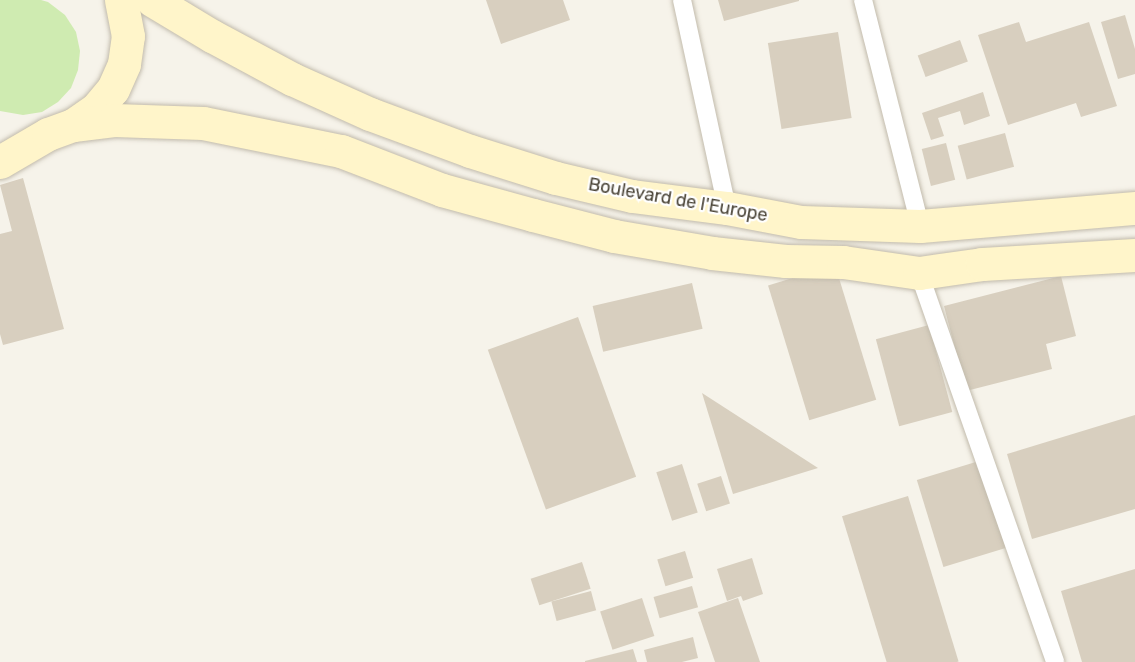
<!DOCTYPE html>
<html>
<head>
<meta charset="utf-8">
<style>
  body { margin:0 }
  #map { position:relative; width:1135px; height:662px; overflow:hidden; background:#f6f3ea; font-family:Rubik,sans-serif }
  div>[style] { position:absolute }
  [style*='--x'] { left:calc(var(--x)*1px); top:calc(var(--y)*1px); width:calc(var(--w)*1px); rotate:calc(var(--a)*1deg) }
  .green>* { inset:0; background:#cfebb1 }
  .building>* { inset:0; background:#d8cfbf; transform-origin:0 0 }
  .roads { filter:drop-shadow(0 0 2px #c2bbac) drop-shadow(0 0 2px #c2bbac) }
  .lane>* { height:18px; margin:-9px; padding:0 9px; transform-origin:9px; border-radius:9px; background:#fff }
  .secondary>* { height:33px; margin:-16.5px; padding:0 16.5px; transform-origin:16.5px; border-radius:16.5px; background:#fff5ca }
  span { translate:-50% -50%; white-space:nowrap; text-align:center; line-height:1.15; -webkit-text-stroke:4.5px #fff; paint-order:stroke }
  .street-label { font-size:18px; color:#4a4437 }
</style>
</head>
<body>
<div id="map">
  <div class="green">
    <i style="clip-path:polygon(0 0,41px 0,48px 2px,65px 15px,76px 32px,80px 51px,78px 70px,71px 88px,58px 102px,42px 112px,23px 115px,0 111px)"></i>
  </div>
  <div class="building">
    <i style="clip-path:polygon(486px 0,563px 0,570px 20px,501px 44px)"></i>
    <i style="clip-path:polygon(718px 0,799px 0,799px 1px,724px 21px)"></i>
    <i style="clip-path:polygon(1125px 15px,1135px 49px,1135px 74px,1118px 79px,1101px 22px)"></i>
    <i style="clip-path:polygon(1019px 22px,1026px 42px,1089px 22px,1117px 106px,1081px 117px,1076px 103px,1008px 125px,978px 35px)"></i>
    <i style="left:838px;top:32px;width:87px;height:71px;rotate:81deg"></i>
    <i style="left:960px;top:40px;width:23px;height:45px;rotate:70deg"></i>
    <i style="clip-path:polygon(983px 92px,990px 116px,964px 125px,960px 111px,938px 118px,944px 136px,931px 140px,922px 113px)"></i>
    <i style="left:1005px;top:133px;width:35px;height:49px;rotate:75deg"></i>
    <i style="left:946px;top:143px;width:38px;height:25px;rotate:76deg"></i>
    <i style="clip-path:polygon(23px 178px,64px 329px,3px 345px,0 334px,0 234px,12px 231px,0 185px)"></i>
    <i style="left:835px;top:265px;width:141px;height:70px;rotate:73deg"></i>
    <i style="clip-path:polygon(1061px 276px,1076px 336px,1046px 344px,1052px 369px,966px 391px,944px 306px)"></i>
    <i style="left:692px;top:283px;width:47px;height:102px;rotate:77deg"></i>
    <i style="left:578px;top:317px;width:170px;height:96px;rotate:70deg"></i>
    <i style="left:929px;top:325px;width:90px;height:55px;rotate:75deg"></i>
    <i style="clip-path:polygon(702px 393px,818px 468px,733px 494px)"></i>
    <i style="clip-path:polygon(1135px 415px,1135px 509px,1032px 539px,1007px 454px)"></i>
    <i style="left:979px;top:461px;width:91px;height:65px;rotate:73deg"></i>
    <i style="left:682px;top:464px;width:51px;height:27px;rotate:72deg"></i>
    <i style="left:721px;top:476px;width:29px;height:25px;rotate:72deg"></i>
    <i style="left:908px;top:496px;width:173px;height:69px;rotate:73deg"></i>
    <i style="left:685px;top:551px;width:28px;height:29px;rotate:73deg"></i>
    <i style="clip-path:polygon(752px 558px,763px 594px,743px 601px,741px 596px,727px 601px,717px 569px)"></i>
    <i style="left:582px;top:562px;width:28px;height:54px;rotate:72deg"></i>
    <i style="clip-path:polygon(1135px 569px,1135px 662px,1082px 662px,1061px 591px)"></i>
    <i style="left:692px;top:586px;width:22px;height:40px;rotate:74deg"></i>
    <i style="left:591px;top:591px;width:20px;height:41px;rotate:75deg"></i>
    <i style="left:642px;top:598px;width:40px;height:44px;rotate:72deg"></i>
    <i style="clip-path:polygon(738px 598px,760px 662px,715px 662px,698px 612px)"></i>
    <i style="clip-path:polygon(693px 637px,698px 658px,682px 662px,647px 662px,644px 650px)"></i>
    <i style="clip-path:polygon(633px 649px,637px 662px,585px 662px,585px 661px)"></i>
  </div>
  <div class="roads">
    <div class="lane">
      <i style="--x:682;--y:0;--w:213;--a:77.8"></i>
      <i style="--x:863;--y:0;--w:233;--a:75.8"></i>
      <i style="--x:919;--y:273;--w:412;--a:70.7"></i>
    </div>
    <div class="secondary">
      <i style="--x:152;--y:0;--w:70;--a:31"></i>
      <i style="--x:212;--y:36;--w:91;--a:28.3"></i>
      <i style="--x:292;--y:79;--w:85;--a:24.2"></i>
      <i style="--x:370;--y:114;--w:107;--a:20.3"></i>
      <i style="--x:470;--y:151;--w:90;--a:17.4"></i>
      <i style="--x:556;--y:178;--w:78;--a:13.3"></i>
      <i style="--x:632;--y:196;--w:96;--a:7.2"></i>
      <i style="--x:727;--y:208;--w:75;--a:10.7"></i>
      <i style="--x:801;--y:222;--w:119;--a:1.9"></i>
      <i style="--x:920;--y:226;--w:216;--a:-4.8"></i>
      <i style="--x:73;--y:125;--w:28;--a:-35"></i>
      <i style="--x:96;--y:109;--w:26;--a:-50"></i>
      <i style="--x:113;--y:89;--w:27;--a:-66"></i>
      <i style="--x:124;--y:64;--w:28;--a:-82"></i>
      <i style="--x:128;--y:36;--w:37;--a:-101"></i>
      <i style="--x:0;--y:162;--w:56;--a:-30.3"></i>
      <i style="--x:48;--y:134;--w:27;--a:-20"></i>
      <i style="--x:73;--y:125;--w:41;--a:-7"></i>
      <i style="--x:114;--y:120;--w:89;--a:1.9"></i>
      <i style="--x:203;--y:123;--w:141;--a:11.5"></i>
      <i style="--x:341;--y:151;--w:108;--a:21.1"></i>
      <i style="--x:442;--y:190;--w:94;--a:15.4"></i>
      <i style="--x:533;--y:215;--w:84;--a:14.5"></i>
      <i style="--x:614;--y:236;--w:99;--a:9.8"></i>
      <i style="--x:712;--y:253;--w:74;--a:6.2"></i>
      <i style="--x:786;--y:261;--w:57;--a:1"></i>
      <i style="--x:843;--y:262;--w:77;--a:8.2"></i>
      <i style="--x:919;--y:273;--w:64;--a:-8.1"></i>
      <i style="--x:982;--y:264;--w:153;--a:-3.4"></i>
    </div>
  </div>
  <div class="street-label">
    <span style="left:678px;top:200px;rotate:10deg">Boulevard de l'Europe</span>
  </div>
</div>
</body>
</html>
